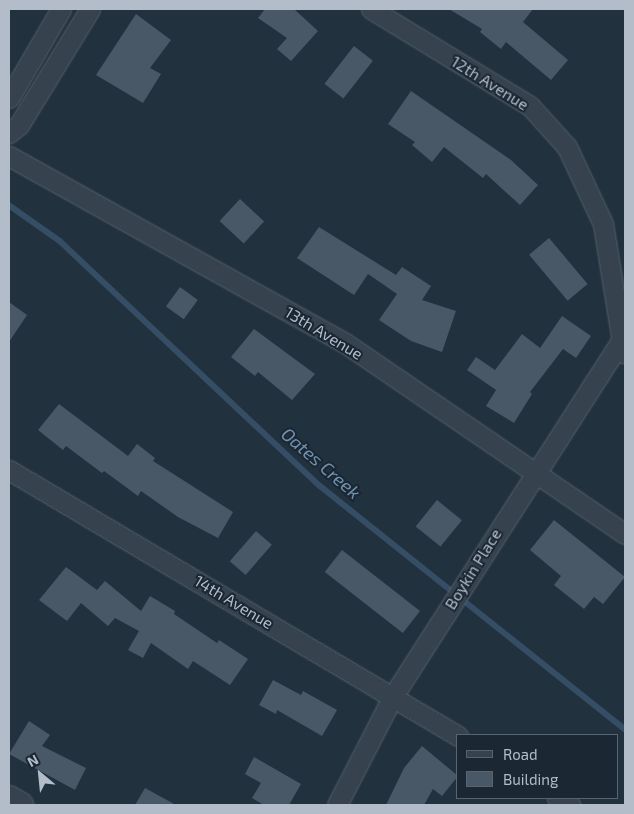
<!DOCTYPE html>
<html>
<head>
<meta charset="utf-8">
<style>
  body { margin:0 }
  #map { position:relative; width:634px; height:814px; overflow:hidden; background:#22313e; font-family:"Exo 2",sans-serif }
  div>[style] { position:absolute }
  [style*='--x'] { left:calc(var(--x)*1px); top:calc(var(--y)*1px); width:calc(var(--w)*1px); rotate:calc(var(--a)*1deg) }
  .stream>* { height:5.5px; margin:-2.75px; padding:0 2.75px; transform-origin:2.75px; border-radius:2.75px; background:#354e66 }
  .building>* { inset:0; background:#485867; transform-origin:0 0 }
  .roads { filter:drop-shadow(0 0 1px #54606c) drop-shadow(0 0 1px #54606c) }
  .minor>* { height:19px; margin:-9.5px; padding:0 9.5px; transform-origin:9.5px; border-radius:9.5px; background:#36424e }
  .tertiary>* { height:24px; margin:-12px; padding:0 12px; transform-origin:12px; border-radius:12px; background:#36424e }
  span { translate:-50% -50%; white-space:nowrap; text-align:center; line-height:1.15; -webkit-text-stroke:4px #1b2733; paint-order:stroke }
  .street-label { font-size:16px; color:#b2bdc9 }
  .water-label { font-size:18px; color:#7091ae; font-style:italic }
  .frame { position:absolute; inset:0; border:10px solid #b2bdc9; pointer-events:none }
  .legend { position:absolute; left:456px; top:734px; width:162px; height:65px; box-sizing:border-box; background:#1b2733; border:1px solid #57636f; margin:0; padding:6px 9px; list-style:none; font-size:15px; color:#b2bdc9 }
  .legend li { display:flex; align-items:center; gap:10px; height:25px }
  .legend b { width:25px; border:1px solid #57636f }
  .north { position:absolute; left:15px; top:749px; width:50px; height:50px; -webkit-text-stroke:4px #1b2733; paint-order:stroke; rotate:332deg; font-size:14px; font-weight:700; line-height:20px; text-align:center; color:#b2bdc9 }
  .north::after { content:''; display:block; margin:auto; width:18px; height:22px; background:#b2bdc9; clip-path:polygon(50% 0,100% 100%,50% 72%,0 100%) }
</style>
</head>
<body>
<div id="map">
  <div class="stream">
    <i style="--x:9;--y:205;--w:62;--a:35.2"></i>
    <i style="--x:60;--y:241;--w:356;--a:43.3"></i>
    <i style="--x:319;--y:485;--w:391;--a:38.6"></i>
  </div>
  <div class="building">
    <i style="clip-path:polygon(265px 9px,294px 9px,318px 31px,291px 61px,277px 49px,287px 38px,258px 18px)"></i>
    <i style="clip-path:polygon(449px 9px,533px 9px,523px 22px,568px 60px,551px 80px,506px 42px,501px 49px,480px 32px,482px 29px)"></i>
    <i style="clip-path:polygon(136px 14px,171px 40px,150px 68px,161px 74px,143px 103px,96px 75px)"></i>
    <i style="left:354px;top:46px;width:24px;height:48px;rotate:38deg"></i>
    <i style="clip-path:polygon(411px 91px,511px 160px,538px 185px,520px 205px,486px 174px,483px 178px,444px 147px,432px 162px,412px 145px,415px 142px,388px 124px)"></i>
    <i style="left:240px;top:199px;width:33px;height:30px;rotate:43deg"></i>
    <i style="clip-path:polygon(319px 227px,396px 275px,402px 267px,431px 286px,422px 300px,456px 311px,442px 352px,411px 341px,379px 320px,397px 294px,368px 274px,354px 295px,297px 258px)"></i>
    <i style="left:549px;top:238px;width:60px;height:26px;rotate:50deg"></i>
    <i style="left:180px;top:287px;width:22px;height:24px;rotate:36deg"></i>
    <i style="clip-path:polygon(9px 302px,27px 315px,9px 342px)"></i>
    <i style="clip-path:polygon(562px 316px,591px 336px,576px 358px,563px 349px,530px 392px,532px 394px,514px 423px,486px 406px,496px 390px,467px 370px,476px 357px,495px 370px,522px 334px,540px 348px)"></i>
    <i style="clip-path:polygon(254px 329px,315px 374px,292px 400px,258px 372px,255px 376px,231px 357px)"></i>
    <i style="clip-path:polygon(59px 404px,128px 456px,137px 444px,155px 458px,153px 461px,233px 512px,218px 538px,178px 517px,141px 491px,138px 496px,104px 471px,102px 473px,66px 446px,63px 450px,38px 430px)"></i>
    <i style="left:437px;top:500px;width:32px;height:34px;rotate:39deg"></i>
    <i style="clip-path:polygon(554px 520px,625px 577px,603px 604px,594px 597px,584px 609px,554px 585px,561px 576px,530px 550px)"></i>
    <i style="left:256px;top:531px;width:21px;height:40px;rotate:41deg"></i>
    <i style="left:342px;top:550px;width:99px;height:28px;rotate:38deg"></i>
    <i style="clip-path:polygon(66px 567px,97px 590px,105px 581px,141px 611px,150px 596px,175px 611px,174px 614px,217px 643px,219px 640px,248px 659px,230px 685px,193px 661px,188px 669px,151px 643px,143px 658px,128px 650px,139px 631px,115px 618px,108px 626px,81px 603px,67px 621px,39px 600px)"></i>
    <i style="clip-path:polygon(273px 680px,301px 695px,303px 691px,337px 710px,322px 736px,277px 710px,276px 714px,259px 705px)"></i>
    <i style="clip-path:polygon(29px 721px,50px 735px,42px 746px,86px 768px,75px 790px,9px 754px)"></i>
    <i style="clip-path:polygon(422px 746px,458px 776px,442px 796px,433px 789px,424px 805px,386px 805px,404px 768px)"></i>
    <i style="clip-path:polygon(254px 757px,301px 784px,289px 805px,264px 805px,252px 798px,261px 783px,245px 774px)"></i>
    <i style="clip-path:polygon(145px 788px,176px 805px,135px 805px)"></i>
  </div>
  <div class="roads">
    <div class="minor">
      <i style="--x:371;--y:9;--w:186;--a:31.4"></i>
      <i style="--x:530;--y:106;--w:55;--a:47.9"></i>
      <i style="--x:567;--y:147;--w:85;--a:64.9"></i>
      <i style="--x:603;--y:224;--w:131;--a:80.8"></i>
      <i style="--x:9;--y:98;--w:103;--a:-59.7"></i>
      <i style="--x:9;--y:133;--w:13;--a:-39"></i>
      <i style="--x:19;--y:125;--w:136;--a:-58.5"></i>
      <i style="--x:9;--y:156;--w:385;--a:29.1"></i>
      <i style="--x:345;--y:343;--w:339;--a:34.3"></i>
      <i style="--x:9;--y:470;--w:522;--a:30.64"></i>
      <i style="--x:557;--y:798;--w:15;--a:28"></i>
      <i style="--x:337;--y:805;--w:123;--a:-62.8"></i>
      <i style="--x:393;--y:696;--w:422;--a:-57.3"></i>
    </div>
    <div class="tertiary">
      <i style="--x:9;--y:798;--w:14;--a:30"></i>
    </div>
  </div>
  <div class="street-label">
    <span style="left:490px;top:83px;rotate:32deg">12th Avenue</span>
    <span style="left:324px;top:333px;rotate:31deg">13th Avenue</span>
    <span style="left:473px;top:569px;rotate:-58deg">Boykin Place</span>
    <span style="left:234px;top:602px;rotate:31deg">14th Avenue</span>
  </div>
  <div class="water-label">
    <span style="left:321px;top:463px;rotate:41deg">Oates Creek</span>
  </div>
  <div class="frame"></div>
  <ul class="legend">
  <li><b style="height:6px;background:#36424e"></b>Road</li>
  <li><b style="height:14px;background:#485867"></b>Building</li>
  </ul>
  <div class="north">N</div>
</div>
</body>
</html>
